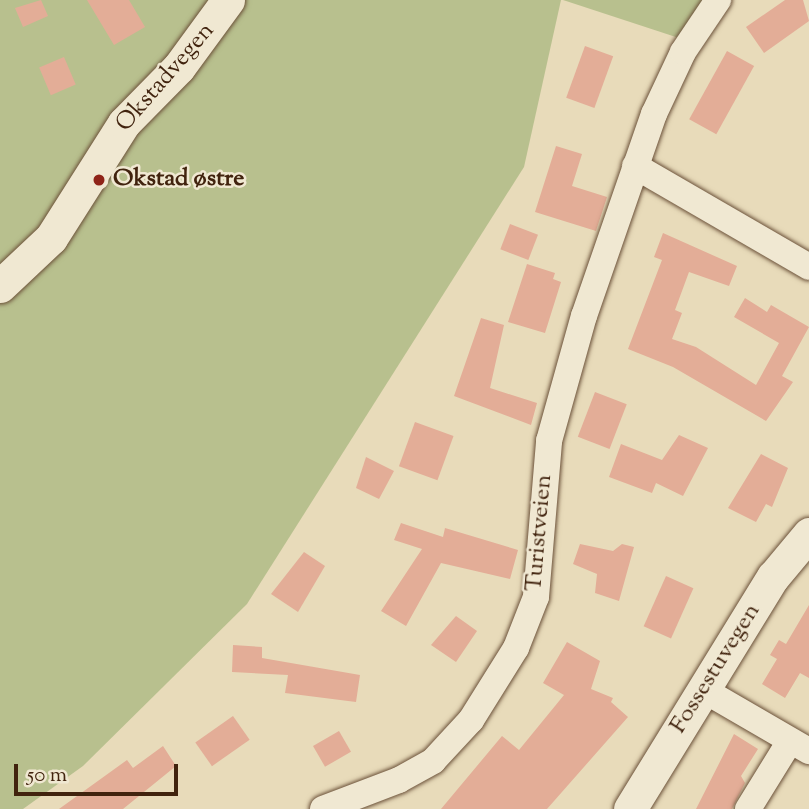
<!DOCTYPE html>
<html>
<head>
<meta charset="utf-8">
<style>
  body { margin:0 }
  #map { position:relative; width:809px; height:809px; overflow:hidden; background:#e8dbba; font-family:"Sorts Mill Goudy",serif }
  div>[style] { position:absolute }
  [style*='--x'] { left:calc(var(--x)*1px); top:calc(var(--y)*1px); width:calc(var(--w)*1px); rotate:calc(var(--a)*1deg) }
  .green>* { inset:0; background:#b8c08e }
  .building>* { inset:0; background:#e3ad97; transform-origin:0 0 }
  .roads { filter:drop-shadow(0 0 2px #6b5139) drop-shadow(0 0 2px #6b5139) }
  .minor>* { height:26px; margin:-13px; padding:0 13px; transform-origin:13px; border-radius:13px; background:#f0e8d2 }
  .tertiary>* { height:33px; margin:-16.5px; padding:0 16.5px; transform-origin:16.5px; border-radius:16.5px; background:#f0e8d2 }
  .dots>* { width:19px; height:19px; translate:-50% -50%; box-sizing:border-box; border:4px solid #f0e8d2; border-radius:50% }
  span { translate:-50% -50%; white-space:nowrap; text-align:center; line-height:1.15; -webkit-text-stroke:5px #f0e8d2; paint-order:stroke }
  .street-label { font-size:24px; color:#41230e }
  .poi-label { font-size:24px; color:#41230e; font-weight:700 }
  .left { translate:0 -50%; text-align:left }
  .scale { position:absolute; left:14px; top:764px; width:164px; height:32px; box-sizing:border-box; border:4px solid #41230e; border-top:0; padding-left:9px; font-size:21px; line-height:24px; white-space:nowrap; color:#41230e; -webkit-text-stroke:5px #f0e8d2; paint-order:stroke }
</style>
</head>
<body>
<div id="map">
  <div class="green">
    <i style="clip-path:polygon(0 0,561px 0,524px 167px,247px 604px,83px 766px,23px 809px,0 809px)"></i>
    <i style="clip-path:polygon(563px 0,731px 0,685px 40px)"></i>
  </div>
  <div class="building">
    <i style="clip-path:polygon(41px 0,48px 16px,23px 27px,15px 8px)"></i>
    <i style="clip-path:polygon(87px 0,129px 0,145px 27px,114px 45px)"></i>
    <i style="clip-path:polygon(785px 0,803px 0,809px 21px,764px 53px,746px 27px)"></i>
    <i style="left:585px;top:46px;width:30px;height:55px;rotate:20deg"></i>
    <i style="left:727px;top:51px;width:31px;height:78px;rotate:29deg"></i>
    <i style="left:64px;top:57px;width:30px;height:27px;rotate:67deg"></i>
    <i style="clip-path:polygon(556px 146px,582px 154px,572px 186px,607px 197px,596px 231px,535px 212px)"></i>
    <i style="left:510px;top:224px;width:30px;height:27px;rotate:21deg"></i>
    <i style="clip-path:polygon(663px 233px,737px 266px,729px 286px,689px 272px,675px 310px,682px 313px,672px 339px,696px 347px,756px 385px,779px 343px,734px 317px,745px 298px,767px 312px,771px 305px,809px 327px,782px 376px,793px 382px,766px 421px,673px 367px,628px 349px,662px 260px,654px 257px)"></i>
    <i style="clip-path:polygon(527px 264px,555px 273px,553px 279px,561px 282px,545px 333px,508px 322px)"></i>
    <i style="clip-path:polygon(481px 318px,504px 325px,490px 388px,537px 403px,531px 425px,454px 396px)"></i>
    <i style="left:595px;top:392px;width:34px;height:48px;rotate:21deg"></i>
    <i style="left:415px;top:422px;width:41px;height:47px;rotate:20deg"></i>
    <i style="clip-path:polygon(679px 435px,708px 448px,683px 496px,656px 483px,652px 493px,609px 477px,621px 444px,662px 460px)"></i>
    <i style="clip-path:polygon(761px 454px,788px 468px,772px 507px,766px 504px,756px 522px,728px 508px)"></i>
    <i style="clip-path:polygon(366px 457px,394px 471px,379px 499px,356px 488px)"></i>
    <i style="clip-path:polygon(401px 523px,443px 537px,445px 528px,518px 550px,510px 579px,441px 563px,406px 626px,381px 611px,422px 549px,394px 540px)"></i>
    <i style="clip-path:polygon(580px 544px,613px 551px,622px 544px,634px 547px,619px 601px,595px 593px,597px 574px,573px 564px)"></i>
    <i style="clip-path:polygon(304px 552px,325px 566px,298px 612px,271px 594px)"></i>
    <i style="left:666px;top:576px;width:30px;height:55px;rotate:24deg"></i>
    <i style="clip-path:polygon(809px 605px,809px 678px,800px 673px,785px 698px,762px 684px,777px 659px,770px 655px,779px 640px,786px 644px)"></i>
    <i style="clip-path:polygon(456px 616px,477px 631px,456px 662px,431px 645px)"></i>
    <i style="clip-path:polygon(567px 642px,600px 661px,591px 689px,613px 698px,611px 702px,628px 717px,547px 809px,441px 809px,502px 736px,519px 750px,564px 695px,543px 683px)"></i>
    <i style="clip-path:polygon(233px 645px,262px 647px,262px 658px,360px 675px,356px 702px,285px 693px,288px 675px,232px 672px)"></i>
    <i style="left:233px;top:716px;width:29px;height:46px;rotate:55deg"></i>
    <i style="left:339px;top:731px;width:24px;height:30px;rotate:60deg"></i>
    <i style="clip-path:polygon(734px 734px,758px 749px,741px 776px,745px 783px,732px 809px,696px 809px)"></i>
    <i style="clip-path:polygon(163px 746px,176px 766px,123px 809px,59px 809px,127px 760px,133px 768px)"></i>
  </div>
  <div class="roads">
    <div class="minor">
      <i style="--x:635;--y:166;--w:201;--a:30.1"></i>
      <i style="--x:702;--y:689;--w:124;--a:30.1"></i>
      <i style="--x:323;--y:809;--w:81;--a:-20.9"></i>
      <i style="--x:399;--y:780;--w:39;--a:-29"></i>
      <i style="--x:433;--y:761;--w:56;--a:-47.2"></i>
      <i style="--x:471;--y:720;--w:85;--a:-58"></i>
      <i style="--x:516;--y:648;--w:55;--a:-68.6"></i>
      <i style="--x:536;--y:597;--w:157;--a:-85.2"></i>
      <i style="--x:549;--y:441;--w:130;--a:-74.4"></i>
      <i style="--x:584;--y:316;--w:214;--a:-70.9"></i>
      <i style="--x:654;--y:114;--w:68;--a:-64.9"></i>
      <i style="--x:683;--y:52;--w:63;--a:-56.1"></i>
      <i style="--x:748;--y:809;--w:80;--a:-58.3"></i>
    </div>
    <div class="tertiary">
      <i style="--x:0;--y:286;--w:70;--a:-43.3"></i>
      <i style="--x:51;--y:238;--w:136;--a:-57.6"></i>
      <i style="--x:124;--y:123;--w:78;--a:-45.5"></i>
      <i style="--x:179;--y:67;--w:83;--a:-53.8"></i>
      <i style="--x:630;--y:809;--w:273;--a:-58.4"></i>
      <i style="--x:773;--y:577;--w:56;--a:-50.1"></i>
    </div>
  </div>
  <div class="dots">
    <i style="left:99px;top:180px;background:#8f2418"></i>
  </div>
  <div class="street-label">
    <span style="left:166px;top:78px;rotate:-49deg">Okstadvegen</span>
    <span style="left:540px;top:533px;rotate:-85deg">Turistveien</span>
    <span style="left:716px;top:669px;rotate:-58deg">Fossestuvegen</span>
  </div>
  <div class="poi-label">
    <span class="left" style="left:113px;top:180px">Okstad østre</span>
  </div>
  <div class="scale">50 m</div>
</div>
</body>
</html>
